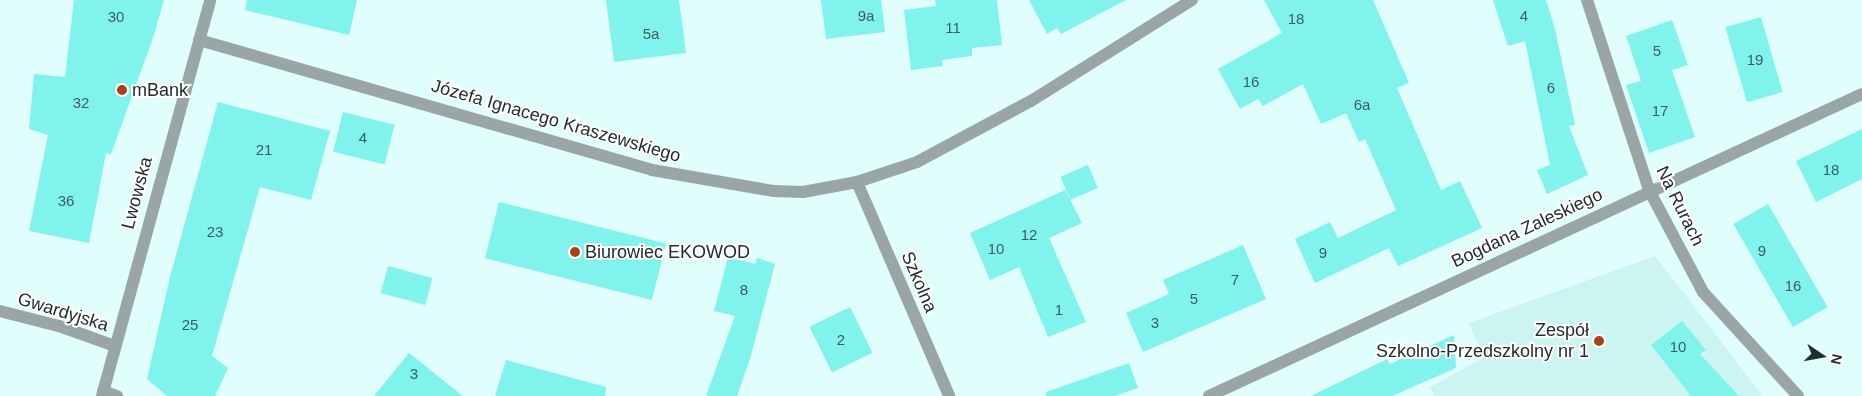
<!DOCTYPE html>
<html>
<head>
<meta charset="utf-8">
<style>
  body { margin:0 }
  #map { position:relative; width:1862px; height:396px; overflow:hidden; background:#dffefc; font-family:Arial,sans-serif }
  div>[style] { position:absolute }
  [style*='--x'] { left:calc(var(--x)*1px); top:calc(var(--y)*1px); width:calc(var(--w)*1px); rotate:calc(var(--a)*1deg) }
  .built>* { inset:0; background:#ccf4f1 }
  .building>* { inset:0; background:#81f3ed; transform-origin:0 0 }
  .minor>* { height:12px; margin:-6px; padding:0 6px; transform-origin:6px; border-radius:6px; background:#99a6a5 }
  .dots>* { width:14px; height:14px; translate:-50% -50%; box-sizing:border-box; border:2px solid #fff; border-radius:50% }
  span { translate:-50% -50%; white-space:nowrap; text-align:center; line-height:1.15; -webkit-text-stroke:4px #fff; paint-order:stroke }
  .number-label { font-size:15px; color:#3a5f5d }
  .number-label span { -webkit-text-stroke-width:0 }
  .poi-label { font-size:18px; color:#222e2d }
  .left { translate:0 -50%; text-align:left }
  .right { translate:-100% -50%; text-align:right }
  .street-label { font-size:18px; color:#222e2d }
  .north { position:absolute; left:1797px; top:331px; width:50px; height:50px; -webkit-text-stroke:4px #fff; paint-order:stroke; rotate:102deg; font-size:14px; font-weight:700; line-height:20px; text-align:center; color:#222e2d }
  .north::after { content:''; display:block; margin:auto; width:18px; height:22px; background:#222e2d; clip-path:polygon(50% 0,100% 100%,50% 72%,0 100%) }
</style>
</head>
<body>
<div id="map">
  <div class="built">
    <i style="clip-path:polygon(1655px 256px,1763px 396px,1434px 396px,1430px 387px,1484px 358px,1469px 323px)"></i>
  </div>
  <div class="building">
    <i style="clip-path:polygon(74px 0,164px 0,152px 41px,111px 154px,106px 153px,89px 243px,29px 231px,48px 135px,29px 129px,34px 74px,65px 77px)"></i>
    <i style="clip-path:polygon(247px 0,357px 0,349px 35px,245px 10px)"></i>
    <i style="clip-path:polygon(606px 0,679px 0,686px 53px,614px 62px)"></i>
    <i style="clip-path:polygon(821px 0,881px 0,885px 32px,826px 39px)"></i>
    <i style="clip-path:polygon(935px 0,997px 0,1002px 45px,972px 48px,972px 56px,942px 60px,943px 66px,911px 70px,904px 10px,936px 6px)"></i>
    <i style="clip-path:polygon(1029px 0,1126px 0,1061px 34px,1057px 28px,1047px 34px)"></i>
    <i style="clip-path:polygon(1264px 0,1373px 0,1409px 83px,1397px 88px,1441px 190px,1460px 181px,1482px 228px,1398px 266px,1389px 248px,1315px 283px,1295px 239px,1330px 222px,1338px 238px,1396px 210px,1365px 139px,1359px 142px,1346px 113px,1321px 124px,1303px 84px,1263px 106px,1258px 99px,1240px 109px,1218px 69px,1282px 33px)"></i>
    <i style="clip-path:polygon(1493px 0,1546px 0,1555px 29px,1575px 125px,1569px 126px,1588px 175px,1547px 194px,1537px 170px,1550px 165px,1525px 41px,1508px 46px)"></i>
    <i style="left:1761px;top:17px;width:78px;height:37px;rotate:74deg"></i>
    <i style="clip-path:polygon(1672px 20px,1688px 65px,1672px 70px,1695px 137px,1649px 153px,1626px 85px,1641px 81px,1626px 36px)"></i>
    <i style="clip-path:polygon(218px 102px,330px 131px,311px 200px,260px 187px,212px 356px,228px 368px,215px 396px,167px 396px,147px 379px,170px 277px)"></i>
    <i style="left:343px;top:112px;width:53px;height:41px;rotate:14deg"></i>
    <i style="clip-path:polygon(1862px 129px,1862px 179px,1816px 202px,1796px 161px)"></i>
    <i style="left:1088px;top:165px;width:25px;height:30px;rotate:67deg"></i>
    <i style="clip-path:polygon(1065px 190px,1082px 223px,1049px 238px,1086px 322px,1048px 337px,1019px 267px,990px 280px,970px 233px)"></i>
    <i style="left:499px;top:202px;width:172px;height:58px;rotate:14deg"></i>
    <i style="left:1768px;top:204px;width:119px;height:40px;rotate:60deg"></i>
    <i style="clip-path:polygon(1243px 245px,1266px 299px,1143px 352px,1126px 313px,1169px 294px,1163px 280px)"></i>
    <i style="clip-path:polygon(728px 257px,755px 264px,757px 258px,775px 264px,750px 359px,737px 396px,706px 396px,735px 316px,714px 311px)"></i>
    <i style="left:388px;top:266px;width:46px;height:28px;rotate:15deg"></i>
    <i style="left:850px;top:307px;width:51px;height:45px;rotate:64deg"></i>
    <i style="clip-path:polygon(1682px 321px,1706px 350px,1700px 354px,1739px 396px,1691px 396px,1651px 345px)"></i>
    <i style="clip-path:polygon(1454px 335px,1456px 368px,1392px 396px,1311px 396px,1387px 359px,1390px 364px)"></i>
    <i style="clip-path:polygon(409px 353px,463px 396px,374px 396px)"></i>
    <i style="clip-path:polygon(506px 360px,606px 387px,605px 396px,495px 396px)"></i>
    <i style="clip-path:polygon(1129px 363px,1138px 388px,1115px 396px,1046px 396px,1046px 392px)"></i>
  </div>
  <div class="minor">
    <i style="--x:1587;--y:0;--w:200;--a:71.9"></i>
    <i style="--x:1649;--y:190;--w:115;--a:62.1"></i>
    <i style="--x:1703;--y:292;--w:141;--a:47.6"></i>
    <i style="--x:199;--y:40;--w:471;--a:16"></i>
    <i style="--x:652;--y:170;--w:124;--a:9.8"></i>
    <i style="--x:774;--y:191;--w:29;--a:2"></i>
    <i style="--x:803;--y:192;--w:55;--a:-10.5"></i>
    <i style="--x:857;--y:182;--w:63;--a:-18.4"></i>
    <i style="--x:917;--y:162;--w:129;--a:-28.2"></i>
    <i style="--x:1031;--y:101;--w:190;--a:-32.1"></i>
    <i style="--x:857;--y:182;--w:233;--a:66.7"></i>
    <i style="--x:0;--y:311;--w:61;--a:14.3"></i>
    <i style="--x:59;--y:326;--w:59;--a:19.7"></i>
    <i style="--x:103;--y:391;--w:15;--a:20"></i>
    <i style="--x:102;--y:396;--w:410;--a:-74.7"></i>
    <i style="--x:1209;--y:396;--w:719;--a:-24.82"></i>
  </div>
  <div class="dots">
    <i style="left:122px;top:90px;background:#a74216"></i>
    <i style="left:575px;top:252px;background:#a74216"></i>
    <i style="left:1599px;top:341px;background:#a74216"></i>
  </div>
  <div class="number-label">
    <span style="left:866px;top:16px">9a</span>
    <span style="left:1524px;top:16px">4</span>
    <span style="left:116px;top:17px">30</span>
    <span style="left:1296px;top:19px">18</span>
    <span style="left:953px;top:28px">11</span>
    <span style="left:651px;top:34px">5a</span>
    <span style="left:1657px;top:51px">5</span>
    <span style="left:1755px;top:60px">19</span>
    <span style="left:1251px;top:82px">16</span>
    <span style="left:1551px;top:88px">6</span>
    <span style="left:81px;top:103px">32</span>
    <span style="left:1362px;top:105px">6a</span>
    <span style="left:1660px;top:111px">17</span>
    <span style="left:363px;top:138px">4</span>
    <span style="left:264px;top:150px">21</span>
    <span style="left:1831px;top:170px">18</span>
    <span style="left:66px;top:201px">36</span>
    <span style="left:215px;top:232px">23</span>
    <span style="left:1029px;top:235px">12</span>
    <span style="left:996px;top:249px">10</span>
    <span style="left:1762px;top:251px">9</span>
    <span style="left:1323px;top:253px">9</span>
    <span style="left:1235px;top:280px">7</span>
    <span style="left:1793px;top:286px">16</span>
    <span style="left:744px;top:290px">8</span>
    <span style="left:1194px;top:299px">5</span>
    <span style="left:1059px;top:310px">1</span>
    <span style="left:1155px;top:323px">3</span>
    <span style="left:190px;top:325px">25</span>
    <span style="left:841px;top:340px">2</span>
    <span style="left:1678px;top:347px">10</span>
    <span style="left:414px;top:374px">3</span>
  </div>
  <div class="poi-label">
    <span class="left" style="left:132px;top:90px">mBank</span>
    <span class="left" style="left:585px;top:252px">Biurowiec EKOWOD</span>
    <span class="right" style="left:1589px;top:341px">Zespół<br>Szkolno-Przedszkolny nr 1</span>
  </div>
  <div class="street-label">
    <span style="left:556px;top:121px;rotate:16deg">Józefa Ignacego Kraszewskiego</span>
    <span style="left:137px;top:193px;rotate:-75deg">Lwowska</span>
    <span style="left:1680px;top:206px;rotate:64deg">Na Rurach</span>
    <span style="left:1527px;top:228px;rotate:-25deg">Bogdana Zaleskiego</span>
    <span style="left:919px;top:282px;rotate:67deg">Szkolna</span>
    <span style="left:63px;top:312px;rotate:17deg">Gwardyjska</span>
  </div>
  <div class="north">N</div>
</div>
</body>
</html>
